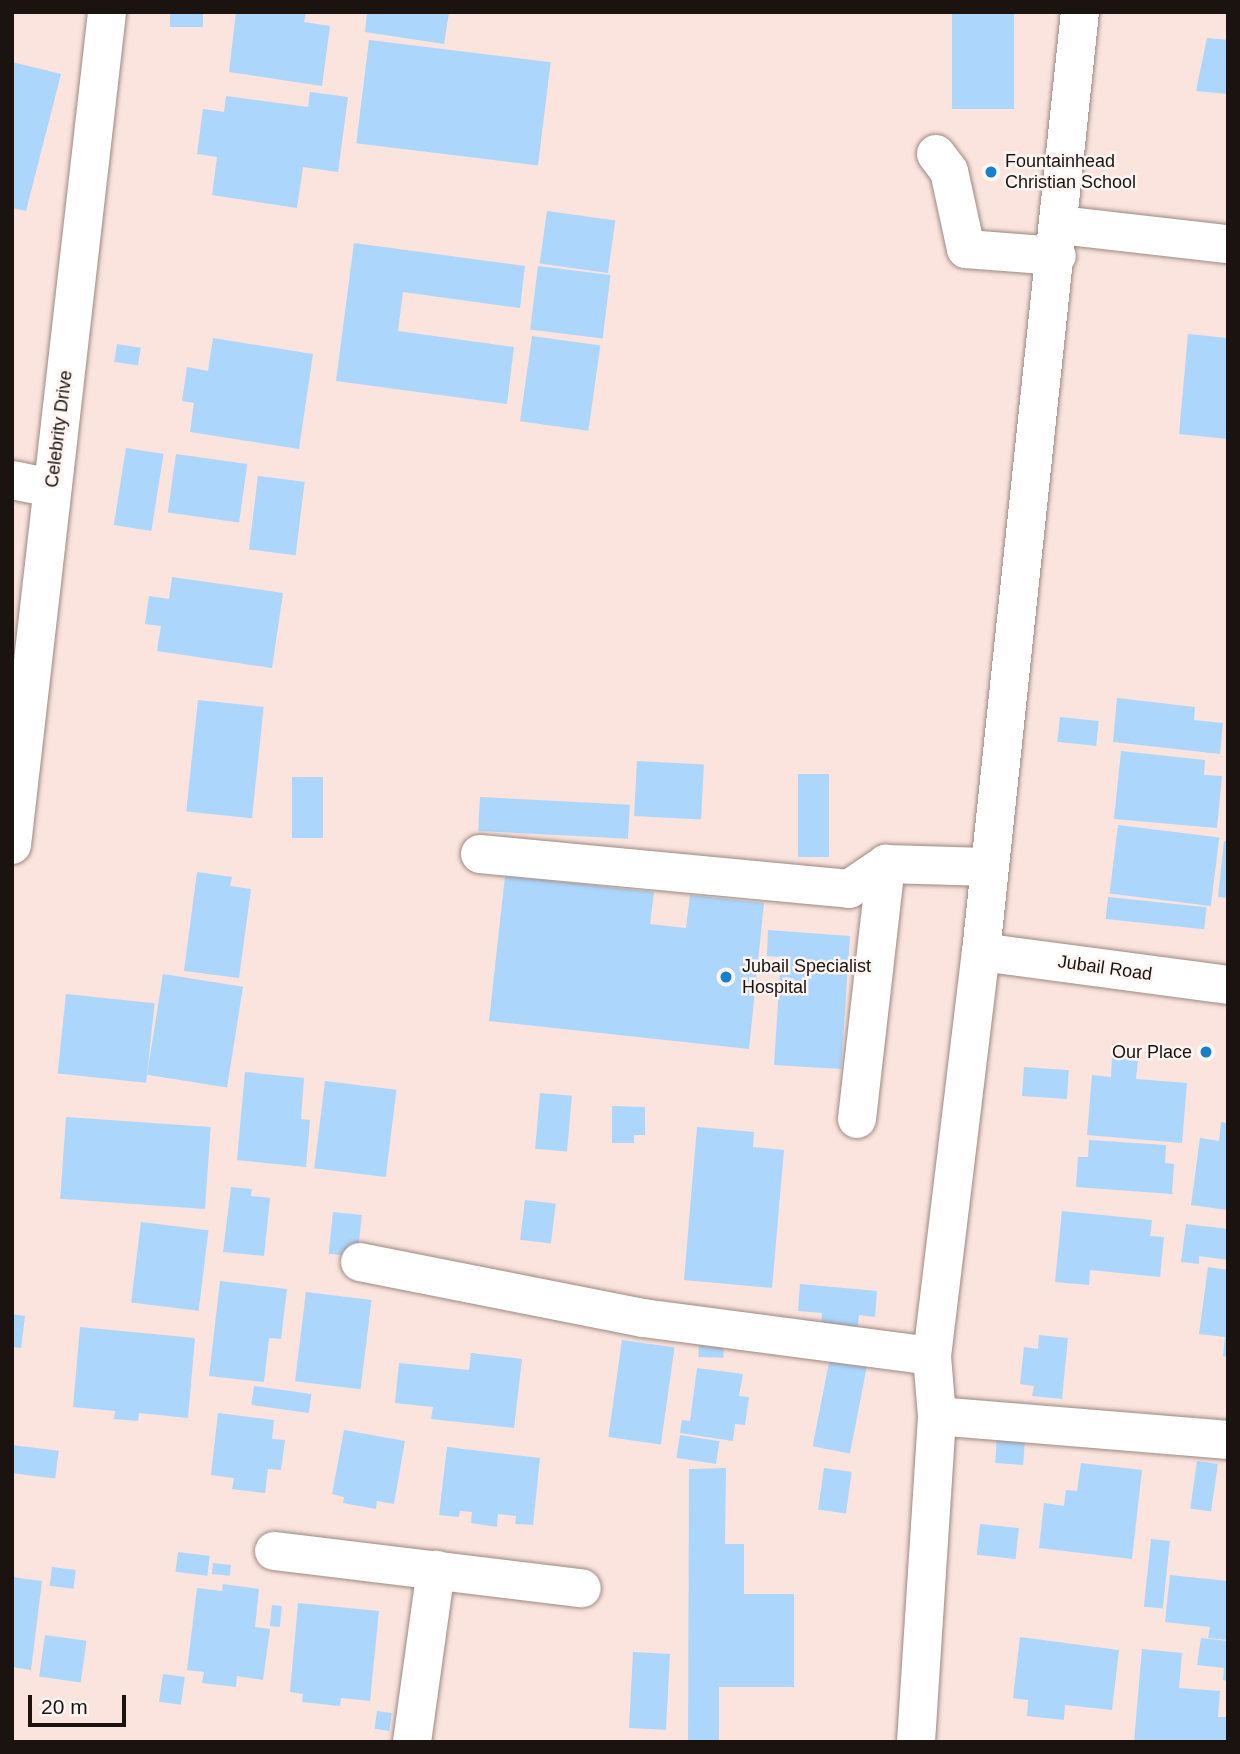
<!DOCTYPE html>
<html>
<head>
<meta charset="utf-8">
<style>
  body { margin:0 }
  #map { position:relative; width:1240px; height:1754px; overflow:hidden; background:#fae4dd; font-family:Arial,sans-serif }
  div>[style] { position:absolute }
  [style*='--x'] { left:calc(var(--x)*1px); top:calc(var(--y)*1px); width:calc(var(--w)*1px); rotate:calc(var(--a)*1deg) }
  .building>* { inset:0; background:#acd6fc; transform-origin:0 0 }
  .roads { filter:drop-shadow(0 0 2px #9d8982) drop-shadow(0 0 2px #9d8982) }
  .minor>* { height:38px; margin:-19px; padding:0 19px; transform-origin:19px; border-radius:19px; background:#fff }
  .dots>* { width:19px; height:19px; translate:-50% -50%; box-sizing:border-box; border:4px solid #fef5f2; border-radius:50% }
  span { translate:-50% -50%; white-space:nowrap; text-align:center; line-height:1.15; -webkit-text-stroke:5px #fef5f2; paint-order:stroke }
  .poi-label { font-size:18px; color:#1a1310 }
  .left { translate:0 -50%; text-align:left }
  .right { translate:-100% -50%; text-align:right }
  .street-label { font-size:18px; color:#1a1310 }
  .frame { position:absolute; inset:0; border:14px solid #1a1310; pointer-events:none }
  .scale { position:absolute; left:28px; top:1695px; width:98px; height:32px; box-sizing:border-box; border:4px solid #1a1310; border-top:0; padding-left:9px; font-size:21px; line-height:24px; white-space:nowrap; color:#1a1310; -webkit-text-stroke:5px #fef5f2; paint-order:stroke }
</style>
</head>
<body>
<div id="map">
  <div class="building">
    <i style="left:170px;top:12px;width:33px;height:15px"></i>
    <i style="clip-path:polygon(236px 12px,306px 12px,304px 22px,330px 26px,322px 86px,229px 72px)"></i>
    <i style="clip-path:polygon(367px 12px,449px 12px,444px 44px,365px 32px)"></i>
    <i style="left:952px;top:12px;width:62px;height:97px"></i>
    <i style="clip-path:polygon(1207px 38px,1228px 40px,1228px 94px,1196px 91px)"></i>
    <i style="left:369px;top:40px;width:183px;height:104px;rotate:7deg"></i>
    <i style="clip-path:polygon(12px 62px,61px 74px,26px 211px,12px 208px)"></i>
    <i style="clip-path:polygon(310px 92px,348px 97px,338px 172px,303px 167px,297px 208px,212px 195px,217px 157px,197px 154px,203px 109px,224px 112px,226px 96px,308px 107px)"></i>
    <i style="left:547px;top:211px;width:69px;height:53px;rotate:8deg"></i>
    <i style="clip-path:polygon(354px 243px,525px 266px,520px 308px,403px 292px,398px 331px,514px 347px,507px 404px,336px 381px)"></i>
    <i style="left:538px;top:266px;width:73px;height:64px;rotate:7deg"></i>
    <i style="clip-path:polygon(1188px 334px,1228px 338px,1228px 439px,1179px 434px)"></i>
    <i style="left:532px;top:336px;width:69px;height:86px;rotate:8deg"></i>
    <i style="clip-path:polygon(213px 338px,313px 354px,299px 449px,190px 432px,194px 403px,182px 401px,187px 367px,208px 371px)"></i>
    <i style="left:117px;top:344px;width:24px;height:18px;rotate:9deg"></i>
    <i style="left:126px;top:448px;width:38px;height:78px;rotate:9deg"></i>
    <i style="left:176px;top:454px;width:72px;height:59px;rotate:8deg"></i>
    <i style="left:258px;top:476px;width:47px;height:74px;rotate:7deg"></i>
    <i style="clip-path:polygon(172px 577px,283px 593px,272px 668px,157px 651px,161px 626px,145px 624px,149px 596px,169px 599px)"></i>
    <i style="clip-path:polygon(1117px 698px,1195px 707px,1194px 720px,1223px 723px,1220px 754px,1113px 742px)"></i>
    <i style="left:198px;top:700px;width:66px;height:112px;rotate:6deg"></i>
    <i style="left:1060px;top:717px;width:39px;height:25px;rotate:6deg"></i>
    <i style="clip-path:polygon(1121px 751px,1205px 760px,1204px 775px,1222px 776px,1217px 828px,1114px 819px)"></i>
    <i style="left:637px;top:761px;width:67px;height:55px;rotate:3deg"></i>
    <i style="left:798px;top:774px;width:31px;height:83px"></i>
    <i style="left:292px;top:777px;width:31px;height:61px"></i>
    <i style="left:480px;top:797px;width:150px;height:34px;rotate:3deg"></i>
    <i style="left:1118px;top:825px;width:102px;height:69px;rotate:7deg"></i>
    <i style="clip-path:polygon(1224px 841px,1228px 842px,1228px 898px,1218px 897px)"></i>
    <i style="clip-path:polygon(197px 872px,232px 877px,230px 886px,251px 889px,239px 978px,184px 971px)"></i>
    <i style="clip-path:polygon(505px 876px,654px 892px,650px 924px,686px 928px,690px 895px,764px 903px,749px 1049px,489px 1021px)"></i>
    <i style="left:1108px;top:897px;width:99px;height:22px;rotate:6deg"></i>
    <i style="clip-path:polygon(768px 930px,850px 936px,841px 1069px,774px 1065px,781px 957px,767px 956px)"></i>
    <i style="left:163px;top:974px;width:81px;height:102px;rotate:9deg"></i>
    <i style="left:66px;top:994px;width:89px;height:80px;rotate:6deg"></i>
    <i style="clip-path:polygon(1112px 1058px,1138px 1060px,1136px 1079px,1187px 1083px,1182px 1143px,1087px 1135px,1092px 1075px,1111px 1077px)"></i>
    <i style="left:1024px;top:1067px;width:45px;height:29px;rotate:4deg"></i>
    <i style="clip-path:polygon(245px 1072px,304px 1078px,301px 1119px,310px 1120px,306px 1167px,237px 1160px)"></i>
    <i style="left:325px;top:1081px;width:72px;height:88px;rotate:7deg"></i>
    <i style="left:540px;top:1093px;width:32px;height:56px;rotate:5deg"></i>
    <i style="clip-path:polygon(612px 1106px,645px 1107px,645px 1135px,634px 1135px,634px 1143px,612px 1143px)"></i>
    <i style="left:66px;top:1117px;width:145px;height:82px;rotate:4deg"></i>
    <i style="clip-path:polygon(1221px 1122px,1228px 1123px,1228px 1210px,1191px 1205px,1200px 1138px,1219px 1141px)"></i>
    <i style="clip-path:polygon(697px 1127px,754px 1132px,753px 1147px,784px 1150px,772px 1288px,684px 1280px)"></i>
    <i style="clip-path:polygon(1089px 1140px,1166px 1145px,1165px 1163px,1174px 1164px,1172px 1194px,1076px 1187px,1078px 1157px,1088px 1157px)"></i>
    <i style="clip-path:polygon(231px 1187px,252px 1189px,251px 1196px,270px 1198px,264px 1256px,223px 1252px)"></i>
    <i style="left:525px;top:1200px;width:31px;height:40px;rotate:7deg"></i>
    <i style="clip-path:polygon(1062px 1211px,1152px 1220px,1150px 1236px,1164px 1237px,1160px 1277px,1090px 1270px,1089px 1285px,1055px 1282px)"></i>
    <i style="left:333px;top:1212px;width:29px;height:42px;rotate:6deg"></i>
    <i style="left:141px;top:1222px;width:68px;height:81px;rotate:7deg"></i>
    <i style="clip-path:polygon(1186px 1224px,1228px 1229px,1228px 1260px,1199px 1256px,1199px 1264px,1181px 1262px)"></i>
    <i style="clip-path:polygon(1208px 1267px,1228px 1270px,1228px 1357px,1223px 1356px,1225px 1337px,1199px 1334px)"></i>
    <i style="clip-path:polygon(220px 1281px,287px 1289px,281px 1339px,269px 1338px,264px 1382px,209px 1376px)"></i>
    <i style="clip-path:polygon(800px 1284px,877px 1291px,875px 1317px,859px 1315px,857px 1331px,821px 1327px,822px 1313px,798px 1311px)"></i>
    <i style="left:306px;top:1292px;width:66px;height:90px;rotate:7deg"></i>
    <i style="clip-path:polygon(12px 1314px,25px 1316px,21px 1348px,12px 1347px)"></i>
    <i style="clip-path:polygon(80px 1327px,195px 1338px,188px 1418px,139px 1413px,138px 1421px,114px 1419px,115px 1411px,73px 1407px)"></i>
    <i style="clip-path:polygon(1039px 1335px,1068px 1338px,1062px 1399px,1032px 1396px,1034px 1386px,1020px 1384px,1024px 1347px,1038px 1349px)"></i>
    <i style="left:622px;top:1340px;width:53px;height:98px;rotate:8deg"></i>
    <i style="left:699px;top:1340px;width:25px;height:17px;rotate:2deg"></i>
    <i style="clip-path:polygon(471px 1353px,522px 1359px,514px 1428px,431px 1419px,433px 1407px,395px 1403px,399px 1363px,469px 1370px)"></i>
    <i style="left:830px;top:1357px;width:38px;height:91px;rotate:11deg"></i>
    <i style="clip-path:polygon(697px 1368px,743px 1374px,739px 1396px,749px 1397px,745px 1425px,735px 1424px,733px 1441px,680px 1433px,682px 1420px,690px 1421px)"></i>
    <i style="left:254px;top:1386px;width:58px;height:19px;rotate:8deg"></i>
    <i style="clip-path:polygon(218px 1413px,274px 1420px,272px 1439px,285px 1440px,281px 1470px,268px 1469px,265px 1493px,232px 1489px,234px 1478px,211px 1475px)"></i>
    <i style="clip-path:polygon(344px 1430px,405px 1441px,394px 1504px,377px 1501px,376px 1509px,343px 1503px,344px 1497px,332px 1494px)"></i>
    <i style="left:680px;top:1435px;width:40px;height:23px;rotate:9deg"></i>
    <i style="left:997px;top:1437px;width:28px;height:26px;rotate:4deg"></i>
    <i style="left:12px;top:1445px;width:47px;height:28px;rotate:7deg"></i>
    <i style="clip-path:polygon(447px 1447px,540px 1458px,533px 1525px,515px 1524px,516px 1516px,498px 1514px,497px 1527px,471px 1523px,472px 1512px,460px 1511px,459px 1517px,439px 1515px)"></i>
    <i style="left:1197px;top:1461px;width:21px;height:48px;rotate:8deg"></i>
    <i style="clip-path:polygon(1081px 1463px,1142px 1470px,1132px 1559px,1039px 1548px,1044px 1503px,1064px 1506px,1066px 1490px,1077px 1491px)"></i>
    <i style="clip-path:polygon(726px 1468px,725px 1544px,744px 1544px,744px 1594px,794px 1594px,794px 1687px,719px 1687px,719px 1741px,688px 1741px,689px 1469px)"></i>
    <i style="left:824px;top:1468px;width:28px;height:42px;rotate:8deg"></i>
    <i style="left:980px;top:1524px;width:39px;height:31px;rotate:6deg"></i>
    <i style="left:1151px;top:1539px;width:19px;height:68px;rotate:6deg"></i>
    <i style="left:178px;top:1552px;width:32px;height:20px;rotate:7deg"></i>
    <i style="left:213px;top:1563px;width:18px;height:11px;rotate:6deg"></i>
    <i style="left:52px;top:1567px;width:24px;height:19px;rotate:7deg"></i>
    <i style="clip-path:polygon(1170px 1575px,1228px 1581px,1228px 1640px,1208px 1638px,1210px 1627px,1165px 1622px)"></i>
    <i style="clip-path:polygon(12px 1577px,42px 1581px,31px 1670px,12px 1667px)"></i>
    <i style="clip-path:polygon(223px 1584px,259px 1589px,255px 1627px,270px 1629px,263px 1680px,237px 1676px,236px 1687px,202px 1683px,204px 1672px,187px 1670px,197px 1588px,222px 1591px)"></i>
    <i style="clip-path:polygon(298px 1603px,379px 1611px,370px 1701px,341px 1698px,340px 1706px,302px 1702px,303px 1694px,290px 1692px)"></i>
    <i style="left:272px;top:1605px;width:10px;height:21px;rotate:6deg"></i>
    <i style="left:45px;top:1635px;width:42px;height:42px;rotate:8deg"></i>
    <i style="clip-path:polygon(1020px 1637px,1119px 1650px,1112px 1710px,1065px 1705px,1064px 1720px,1027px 1716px,1028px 1700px,1013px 1698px)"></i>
    <i style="clip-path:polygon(1201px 1638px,1228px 1641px,1228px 1681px,1223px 1680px,1224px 1668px,1197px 1665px)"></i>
    <i style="clip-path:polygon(1142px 1649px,1182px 1653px,1179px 1688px,1220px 1691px,1218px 1717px,1228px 1717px,1228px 1742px,1134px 1742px)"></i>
    <i style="left:633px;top:1652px;width:37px;height:76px;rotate:3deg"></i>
    <i style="left:163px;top:1674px;width:22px;height:28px;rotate:8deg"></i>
    <i style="left:377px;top:1711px;width:15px;height:18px;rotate:8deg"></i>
  </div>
  <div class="roads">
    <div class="minor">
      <i style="--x:936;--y:154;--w:21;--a:53"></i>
      <i style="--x:949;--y:171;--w:80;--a:77.7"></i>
      <i style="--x:966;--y:249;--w:91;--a:4.4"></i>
      <i style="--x:1060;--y:225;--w:169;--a:6.5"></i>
      <i style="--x:12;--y:480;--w:41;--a:11.3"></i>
      <i style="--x:12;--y:845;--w:838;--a:-83.49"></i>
      <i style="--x:480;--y:854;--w:371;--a:5.4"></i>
      <i style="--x:849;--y:889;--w:45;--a:-34"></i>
      <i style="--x:886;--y:864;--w:103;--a:1.7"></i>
      <i style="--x:981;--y:952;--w:249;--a:7.6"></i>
      <i style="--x:857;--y:1119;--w:257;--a:-83.5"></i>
      <i style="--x:360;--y:1262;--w:288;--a:11.2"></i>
      <i style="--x:643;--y:1318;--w:291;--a:7.5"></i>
      <i style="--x:937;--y:1416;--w:292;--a:4.7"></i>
      <i style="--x:274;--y:1551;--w:310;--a:6.9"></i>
      <i style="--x:412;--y:1742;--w:174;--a:-82.1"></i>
      <i style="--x:916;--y:1742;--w:327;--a:-86.3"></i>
      <i style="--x:937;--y:1416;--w:60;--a:-94.8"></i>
      <i style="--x:932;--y:1356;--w:407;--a:-83.1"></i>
      <i style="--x:981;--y:952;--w:945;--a:-83.99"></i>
    </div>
  </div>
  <div class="dots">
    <i style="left:991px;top:172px;background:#1680ca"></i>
    <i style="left:726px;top:977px;background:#1680ca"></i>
    <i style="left:1206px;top:1052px;background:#1680ca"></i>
  </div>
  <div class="poi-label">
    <span class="left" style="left:1005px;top:172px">Fountainhead<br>Christian School</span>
    <span class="left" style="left:742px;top:977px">Jubail Specialist<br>Hospital</span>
    <span class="right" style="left:1192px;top:1052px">Our Place</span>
  </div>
  <div class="street-label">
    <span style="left:59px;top:429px;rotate:-83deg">Celebrity Drive</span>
    <span style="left:1105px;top:968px;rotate:8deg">Jubail Road</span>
  </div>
  <div class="frame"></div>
  <div class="scale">20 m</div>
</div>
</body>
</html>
